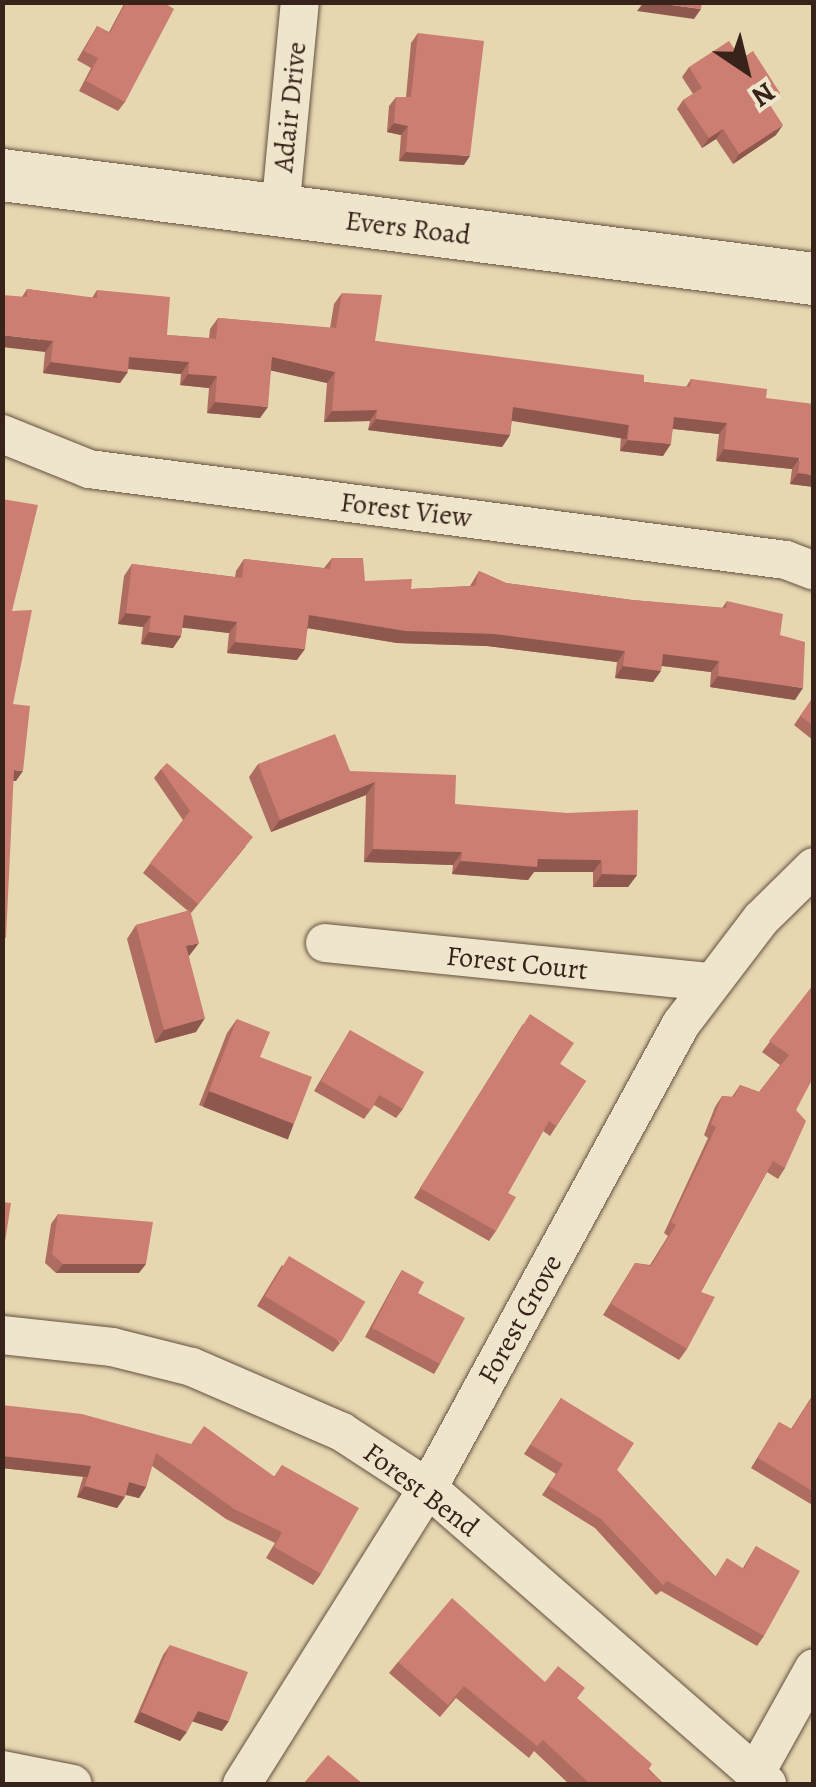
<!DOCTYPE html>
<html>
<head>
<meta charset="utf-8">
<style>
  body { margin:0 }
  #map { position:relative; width:816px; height:1787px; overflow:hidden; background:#e6d7b0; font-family:Alegreya,serif }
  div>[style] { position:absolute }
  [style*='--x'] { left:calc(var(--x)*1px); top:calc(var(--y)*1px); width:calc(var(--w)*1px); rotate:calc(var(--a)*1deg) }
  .roads { filter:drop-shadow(0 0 2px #645040) drop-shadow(0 0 2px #645040) }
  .street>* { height:38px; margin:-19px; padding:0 19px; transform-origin:19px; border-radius:19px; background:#efe5cc }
  .secondary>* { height:52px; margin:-26px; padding:0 26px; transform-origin:26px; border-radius:26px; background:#efe5cc }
  .wall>* { inset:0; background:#af6c61 }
  .shaded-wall>* { inset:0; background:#8e584f; transform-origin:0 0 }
  .building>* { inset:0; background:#cb7e71; transform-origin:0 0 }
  span { translate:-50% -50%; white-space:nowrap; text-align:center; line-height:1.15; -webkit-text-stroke:10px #efe5cc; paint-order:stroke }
  .street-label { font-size:28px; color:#38231a }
  .frame { position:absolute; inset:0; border:5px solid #38231a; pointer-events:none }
  .north { position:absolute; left:696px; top:20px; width:100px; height:100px; -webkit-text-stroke:8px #efe5cc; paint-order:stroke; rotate:145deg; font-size:28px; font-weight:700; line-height:40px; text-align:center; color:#38231a }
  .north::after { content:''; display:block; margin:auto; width:35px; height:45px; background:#38231a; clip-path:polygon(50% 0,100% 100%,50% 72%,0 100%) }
</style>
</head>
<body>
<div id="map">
  <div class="roads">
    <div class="street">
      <i style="--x:280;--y:212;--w:211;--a:-84.6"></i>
      <i style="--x:2;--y:434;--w:94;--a:21.9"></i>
      <i style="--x:89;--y:469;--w:703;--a:7.44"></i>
      <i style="--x:786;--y:560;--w:30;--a:21"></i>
      <i style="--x:325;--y:943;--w:386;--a:5.8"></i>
      <i style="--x:2;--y:1335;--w:111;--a:6.2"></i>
      <i style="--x:112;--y:1347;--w:82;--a:14"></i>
      <i style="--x:192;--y:1367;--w:163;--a:23.4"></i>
      <i style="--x:342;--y:1432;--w:103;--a:33.1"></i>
      <i style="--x:428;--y:1488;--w:450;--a:41.1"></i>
      <i style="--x:2;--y:1770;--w:72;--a:11.2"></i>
      <i style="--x:755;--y:1774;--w:121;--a:-60.9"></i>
      <i style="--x:242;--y:1784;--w:350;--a:-57.9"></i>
      <i style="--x:428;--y:1488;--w:528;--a:-61.4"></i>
      <i style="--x:681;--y:1024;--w:132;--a:-52.7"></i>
      <i style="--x:761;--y:919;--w:74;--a:-44.5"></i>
    </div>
    <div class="secondary">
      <i style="--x:2;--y:175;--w:819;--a:7.3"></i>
    </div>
  </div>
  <div class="wall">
    <i style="clip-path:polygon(125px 2px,163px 2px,125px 102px,118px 111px,79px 91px,91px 68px,77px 60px,97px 26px,109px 32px)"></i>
    <i style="clip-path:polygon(418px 33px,464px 165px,399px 161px,401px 135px,387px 132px,389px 106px,396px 97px,406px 97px,411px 43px)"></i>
    <i style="clip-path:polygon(689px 67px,780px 93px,770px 105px,776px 135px,733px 164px,716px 139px,702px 148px,677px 109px,683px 100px,693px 94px,682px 77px)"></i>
    <i style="clip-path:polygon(27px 289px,92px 298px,97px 290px,167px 335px,209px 338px,210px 329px,218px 318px,330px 328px,334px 304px,342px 293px,375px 341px,644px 382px,686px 387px,691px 379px,766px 398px,814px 487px,790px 484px,792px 469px,716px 461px,719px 434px,673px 429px,663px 456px,620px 451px,621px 436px,512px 419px,510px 435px,502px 447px,368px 430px,370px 421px,324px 422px,327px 383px,271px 370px,260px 418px,207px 413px,209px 388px,180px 385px,181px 374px,128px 369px,120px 383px,43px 373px,45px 352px,22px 297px)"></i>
    <i style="clip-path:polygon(332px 558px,365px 581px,411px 589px,470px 586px,479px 571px,506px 583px,632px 600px,722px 608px,727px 601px,780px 635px,795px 700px,710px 687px,711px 672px,662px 666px,653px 682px,615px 678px,617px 662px,487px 646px,397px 643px,308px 628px,297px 660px,227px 653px,229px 633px,182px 627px,181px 636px,173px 648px,141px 644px,143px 627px,118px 624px,124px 576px,132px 564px,235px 577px,236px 571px,244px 559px,324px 568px)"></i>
    <i style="clip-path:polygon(814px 696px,814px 741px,794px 725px)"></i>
    <i style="clip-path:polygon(258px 764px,350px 771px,455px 804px,637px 875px,628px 887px,593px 887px,593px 872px,534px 872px,528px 880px,452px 874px,453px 865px,364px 862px,366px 795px,271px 832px,249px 777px)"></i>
    <i style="clip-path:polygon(161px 769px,246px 846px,191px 913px,189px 957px,196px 1032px,155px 1043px,127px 939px,136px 925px,188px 911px,143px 873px,183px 820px,154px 778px)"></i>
    <i style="clip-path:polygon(814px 984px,796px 1110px,785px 1168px,778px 1179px,767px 1172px,701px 1292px,687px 1349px,679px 1360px,603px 1315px,635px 1263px,650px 1265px,668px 1236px,664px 1233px,708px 1138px,704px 1135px,715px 1107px,722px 1096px,732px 1097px,740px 1085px,759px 1092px,780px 1065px,762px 1052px)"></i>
    <i style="clip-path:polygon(237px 1019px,260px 1057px,285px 1138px,199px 1105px,227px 1033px)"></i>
    <i style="clip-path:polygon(523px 1024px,560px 1064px,586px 1081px,550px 1136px,543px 1131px,508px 1193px,496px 1231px,489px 1241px,414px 1198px)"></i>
    <i style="clip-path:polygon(350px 1030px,403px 1109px,396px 1118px,374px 1105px,364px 1119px,314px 1091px)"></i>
    <i style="clip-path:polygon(58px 1214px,139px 1273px,56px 1273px,45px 1263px,51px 1224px)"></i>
    <i style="clip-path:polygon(282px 1265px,340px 1343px,333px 1352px,257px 1306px)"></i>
    <i style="clip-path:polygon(402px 1270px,418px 1293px,440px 1364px,434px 1374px,365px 1337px,396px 1280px)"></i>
    <i style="clip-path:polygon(814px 1393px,814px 1506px,751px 1468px,779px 1422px,791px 1429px)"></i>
    <i style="clip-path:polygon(561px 1398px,617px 1470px,715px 1576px,743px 1568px,756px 1546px,764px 1636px,757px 1646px,661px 1591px,656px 1595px,595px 1528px,542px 1495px,556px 1474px,524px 1454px)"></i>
    <i style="clip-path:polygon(2px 1405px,274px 1477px,282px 1465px,321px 1574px,313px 1585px,266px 1558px,275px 1543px,226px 1519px,152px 1466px,146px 1487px,139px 1498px,125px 1495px,117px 1508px,77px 1497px,83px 1477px,2px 1468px)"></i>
    <i style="clip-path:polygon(170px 1645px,222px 1731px,192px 1721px,180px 1741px,134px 1722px,163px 1655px)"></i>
    <i style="clip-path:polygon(398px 1662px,545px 1682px,578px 1699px,664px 1784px,569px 1784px,534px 1751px,529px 1758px,456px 1698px,440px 1717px,389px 1673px)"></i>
  </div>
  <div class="shaded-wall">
    <i style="clip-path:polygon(644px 2px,649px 2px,701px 9px,694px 19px,637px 11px)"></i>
    <i style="clip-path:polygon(394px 123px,408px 126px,401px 135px,387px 132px)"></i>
    <i style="clip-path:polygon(783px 125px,776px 135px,733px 164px,739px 154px)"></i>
    <i style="clip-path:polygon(723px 129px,716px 139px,702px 148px,709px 138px)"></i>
    <i style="clip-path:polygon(406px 152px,470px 156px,464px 165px,399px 161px)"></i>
    <i style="clip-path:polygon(2px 335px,53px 341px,45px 352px,2px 347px)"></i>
    <i style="clip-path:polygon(129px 357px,189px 362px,181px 374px,121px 368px)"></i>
    <i style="clip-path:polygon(272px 357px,335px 372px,327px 383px,264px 369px)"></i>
    <i style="clip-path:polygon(51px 362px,128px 372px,120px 383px,43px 373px)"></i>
    <i style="clip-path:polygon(188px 374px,217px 376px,209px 388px,180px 385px)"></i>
    <i style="clip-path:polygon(215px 402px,268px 407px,260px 418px,207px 413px)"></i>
    <i style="left:513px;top:407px;width:117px;height:14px;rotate:9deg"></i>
    <i style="clip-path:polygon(377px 410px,370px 421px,324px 422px,332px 411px)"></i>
    <i style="clip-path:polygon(674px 417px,727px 423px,719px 434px,666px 428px)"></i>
    <i style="clip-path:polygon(376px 419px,510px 435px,502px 447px,368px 430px)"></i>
    <i style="clip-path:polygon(628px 440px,671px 444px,663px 456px,620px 451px)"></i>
    <i style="clip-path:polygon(724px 449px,800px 458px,792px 469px,716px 461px)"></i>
    <i style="clip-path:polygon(798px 473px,814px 475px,814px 487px,790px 484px)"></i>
    <i style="clip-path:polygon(126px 613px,151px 616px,143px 627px,118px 624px)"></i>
    <i style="clip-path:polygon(184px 615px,237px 622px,229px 633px,176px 627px)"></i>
    <i style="clip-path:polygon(309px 615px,495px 634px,625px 651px,617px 662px,487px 646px,397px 643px,301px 627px)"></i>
    <i style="clip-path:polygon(149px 632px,181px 636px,173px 648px,141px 644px)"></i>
    <i style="clip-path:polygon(235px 642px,305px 649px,297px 660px,227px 653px)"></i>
    <i style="clip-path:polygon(663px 654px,719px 661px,711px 672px,655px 665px)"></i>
    <i style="clip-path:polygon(623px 666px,661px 671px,653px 682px,615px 678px)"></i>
    <i style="clip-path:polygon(718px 676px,803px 688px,795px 700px,710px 687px)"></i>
    <i style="clip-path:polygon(14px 770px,23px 771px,16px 781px,6px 781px)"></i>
    <i style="clip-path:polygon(375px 782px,366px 795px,271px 832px,280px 820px)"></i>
    <i style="clip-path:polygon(373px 849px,462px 852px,453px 865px,364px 862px)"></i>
    <i style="clip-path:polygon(538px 859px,602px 860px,593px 872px,534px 872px,528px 880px,452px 874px,461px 861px)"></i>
    <i style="clip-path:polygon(602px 874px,637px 875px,628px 887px,593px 887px)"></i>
    <i style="clip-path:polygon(199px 943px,189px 956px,186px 946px)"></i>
    <i style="clip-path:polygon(205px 1018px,196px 1032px,155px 1043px,164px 1030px)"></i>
    <i style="left:209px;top:1091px;width:91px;height:17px;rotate:21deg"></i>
    <i style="clip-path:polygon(63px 1264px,146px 1264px,139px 1273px,56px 1273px)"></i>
    <i style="left:2px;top:1456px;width:90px;height:12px;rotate:6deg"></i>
    <i style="clip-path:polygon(129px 1482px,146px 1487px,139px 1498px,121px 1493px)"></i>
    <i style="clip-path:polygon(85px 1486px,125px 1497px,117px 1508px,77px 1497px)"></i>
    <i style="clip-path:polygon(198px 1711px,229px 1721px,222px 1731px,191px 1721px)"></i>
    <i style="clip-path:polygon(141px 1712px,187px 1732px,180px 1741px,134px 1722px)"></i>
  </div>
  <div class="building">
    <i style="clip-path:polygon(126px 2px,163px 2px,174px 9px,125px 102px,86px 81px,98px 58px,84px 51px,97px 26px,110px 33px)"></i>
    <i style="clip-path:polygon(649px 2px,702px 2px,701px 9px)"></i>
    <i style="clip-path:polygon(418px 33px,484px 41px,470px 156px,406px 152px,408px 126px,394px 123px,396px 97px,411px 97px)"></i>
    <i style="clip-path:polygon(729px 41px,741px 59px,753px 51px,780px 93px,768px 102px,783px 125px,739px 154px,723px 129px,709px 138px,683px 100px,702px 88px,689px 67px)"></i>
    <i style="clip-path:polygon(27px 289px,97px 298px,97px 290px,170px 297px,167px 335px,216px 339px,218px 318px,336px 328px,342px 293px,382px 295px,375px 341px,644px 375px,644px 382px,690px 387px,691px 379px,767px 389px,766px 398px,814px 404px,814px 475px,798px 473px,800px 458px,724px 449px,727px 423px,674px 417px,671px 444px,628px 440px,629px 425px,513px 407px,510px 435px,376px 419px,377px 410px,332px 411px,335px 372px,272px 357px,268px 407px,215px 402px,217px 376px,188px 374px,189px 362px,129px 357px,128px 372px,51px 362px,53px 341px,2px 335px,2px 295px,27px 297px)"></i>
    <i style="clip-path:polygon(2px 499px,38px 505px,12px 611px,32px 610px,13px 704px,30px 706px,23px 771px,14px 770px,6px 938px,2px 937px)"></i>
    <i style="clip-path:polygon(332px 558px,363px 558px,365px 581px,412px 579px,411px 589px,475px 586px,479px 571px,506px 583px,632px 600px,726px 608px,727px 601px,783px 614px,780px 635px,805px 642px,803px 688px,718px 676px,719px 661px,663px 654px,661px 671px,623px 666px,625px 651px,495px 634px,405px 631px,309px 615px,305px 649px,235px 642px,237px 622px,184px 615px,181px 636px,149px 632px,151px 616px,126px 613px,132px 564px,242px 578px,244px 559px,330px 569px)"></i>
    <i style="clip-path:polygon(814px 696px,814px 726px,800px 716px)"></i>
    <i style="clip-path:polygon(335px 734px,350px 771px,456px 775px,455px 804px,567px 813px,638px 810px,637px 875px,602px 874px,602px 860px,538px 859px,537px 867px,461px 861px,462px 852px,373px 849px,375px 782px,280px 820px,258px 764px)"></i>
    <i style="clip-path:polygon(167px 763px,253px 837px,198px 904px,150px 863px,190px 811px,161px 769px)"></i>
    <i style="clip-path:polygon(190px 910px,199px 943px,186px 946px,205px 1018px,164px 1030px,136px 925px)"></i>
    <i style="clip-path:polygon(814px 984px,814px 1076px,796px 1110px,806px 1121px,785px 1168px,773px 1161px,701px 1292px,715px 1297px,687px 1349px,611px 1304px,635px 1263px,651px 1266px,676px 1225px,671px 1222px,716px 1127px,711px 1124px,722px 1096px,734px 1097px,740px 1085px,759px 1092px,789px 1055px,769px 1041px)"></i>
    <i style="clip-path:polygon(530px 1014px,574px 1043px,560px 1064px,586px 1081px,556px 1126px,549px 1121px,508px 1193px,516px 1197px,496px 1231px,420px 1188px)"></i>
    <i style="clip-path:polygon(237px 1019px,270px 1032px,260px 1057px,312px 1077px,294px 1124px,209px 1091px)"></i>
    <i style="clip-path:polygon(350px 1030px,424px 1072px,403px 1109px,379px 1095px,371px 1110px,321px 1081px)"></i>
    <i style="clip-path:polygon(2px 1202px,11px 1203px,4px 1248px,2px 1248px)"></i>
    <i style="clip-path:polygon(58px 1214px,153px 1222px,146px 1264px,63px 1264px,52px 1254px)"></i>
    <i style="left:289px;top:1256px;width:89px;height:47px;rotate:31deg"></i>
    <i style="clip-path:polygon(402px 1270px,424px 1282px,418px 1293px,465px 1318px,440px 1364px,372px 1328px)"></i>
    <i style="clip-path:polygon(814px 1394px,814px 1492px,758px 1458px,779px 1422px,792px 1429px)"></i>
    <i style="clip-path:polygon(561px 1398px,634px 1443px,617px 1470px,715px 1577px,727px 1558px,744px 1569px,756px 1546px,800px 1571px,764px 1636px,667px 1581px,663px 1585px,601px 1519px,549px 1486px,563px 1464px,531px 1445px)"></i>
    <i style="clip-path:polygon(2px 1405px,82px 1414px,191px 1444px,204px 1426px,275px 1477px,282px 1465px,359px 1508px,321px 1574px,274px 1547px,282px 1532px,234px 1509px,156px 1453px,146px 1487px,129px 1482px,125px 1497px,85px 1486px,91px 1466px,2px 1456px)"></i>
    <i style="clip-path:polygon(452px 1598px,545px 1682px,558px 1666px,585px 1688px,577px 1698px,652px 1764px,648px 1770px,664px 1784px,590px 1784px,543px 1740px,537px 1746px,464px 1686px,448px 1705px,398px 1662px)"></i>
    <i style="clip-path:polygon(170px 1645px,248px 1672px,229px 1721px,198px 1711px,187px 1732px,141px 1712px)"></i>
    <i style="clip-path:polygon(328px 1755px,363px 1784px,303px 1784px)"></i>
  </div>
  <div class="street-label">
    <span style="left:290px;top:107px;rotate:-84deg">Adair Drive</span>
    <span style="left:408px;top:228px;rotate:7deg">Evers Road</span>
    <span style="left:406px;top:510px;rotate:7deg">Forest View</span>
    <span style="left:517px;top:963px;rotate:6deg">Forest Court</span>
    <span style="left:520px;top:1319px;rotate:-61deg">Forest Grove</span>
    <span style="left:421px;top:1490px;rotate:37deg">Forest Bend</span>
  </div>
  <div class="frame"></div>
  <div class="north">N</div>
</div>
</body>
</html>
